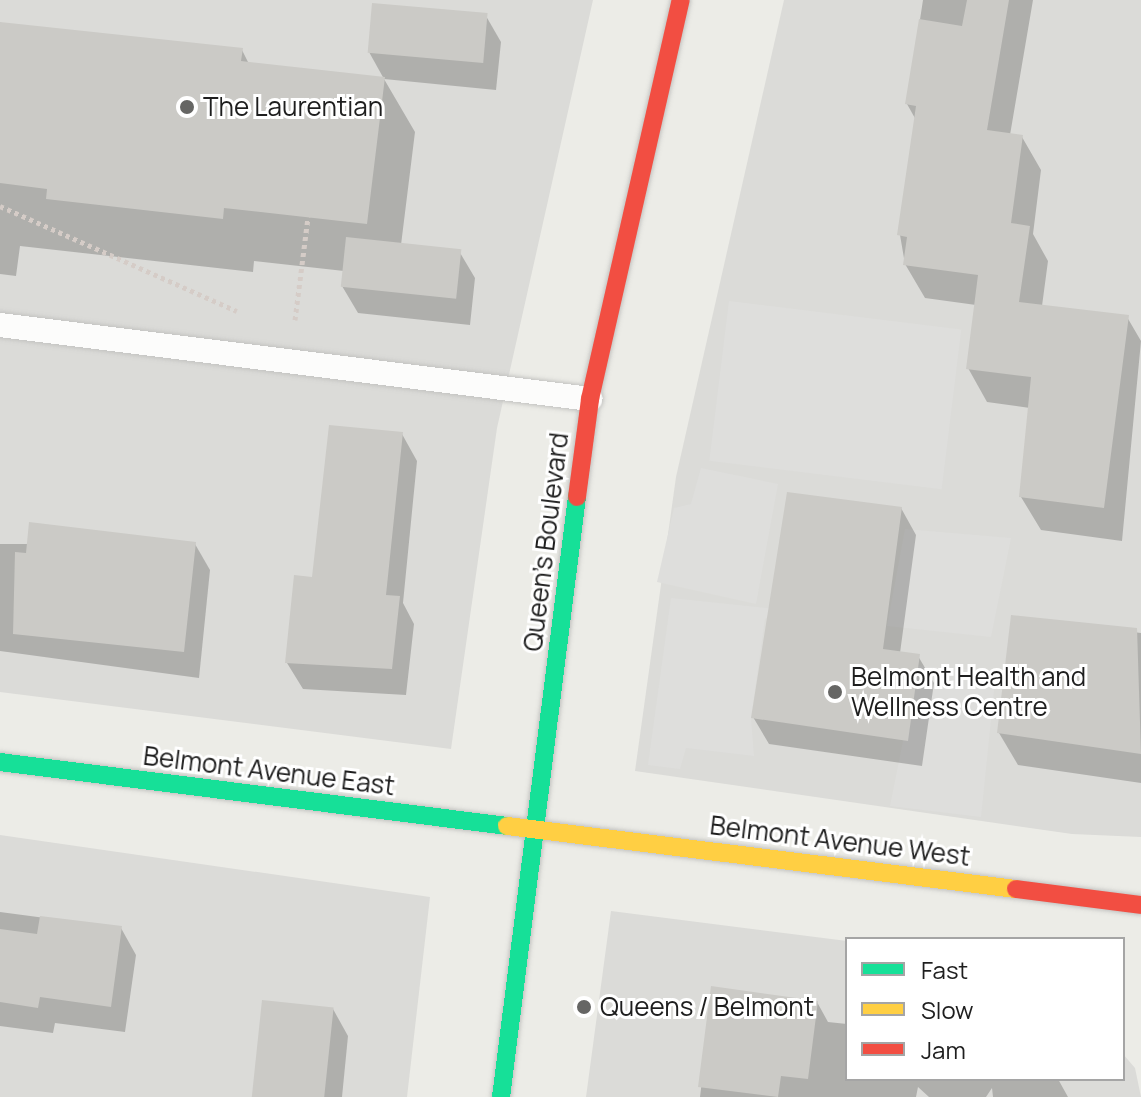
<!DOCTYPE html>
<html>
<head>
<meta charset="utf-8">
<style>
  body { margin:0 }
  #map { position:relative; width:1141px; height:1097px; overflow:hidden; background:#ecece7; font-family:Manrope,sans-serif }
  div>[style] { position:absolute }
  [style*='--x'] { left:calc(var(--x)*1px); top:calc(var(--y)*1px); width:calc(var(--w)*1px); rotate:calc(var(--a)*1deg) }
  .residential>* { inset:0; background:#dbdbd8 }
  .parking>* { inset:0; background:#dededc; transform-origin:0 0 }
  .shadow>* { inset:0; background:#0003 }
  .building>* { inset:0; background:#cbcac6; transform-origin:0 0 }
  .path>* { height:5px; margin-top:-2.5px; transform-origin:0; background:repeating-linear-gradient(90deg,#d5ccc7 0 4px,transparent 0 8px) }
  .roads { filter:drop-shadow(0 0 2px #c3c3c1) drop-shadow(0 0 2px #c3c3c1) }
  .lane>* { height:24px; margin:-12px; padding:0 12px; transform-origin:12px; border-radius:12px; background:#fcfcfb }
  .fast>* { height:18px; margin:-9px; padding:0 9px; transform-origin:9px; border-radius:9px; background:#16e098 }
  .slow>* { height:18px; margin:-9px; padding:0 9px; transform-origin:9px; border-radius:9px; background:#ffcf43 }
  .jam>* { height:18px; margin:-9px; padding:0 9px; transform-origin:9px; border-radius:9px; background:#f24e42 }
  .dots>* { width:22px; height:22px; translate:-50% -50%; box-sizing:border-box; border:4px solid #fff; border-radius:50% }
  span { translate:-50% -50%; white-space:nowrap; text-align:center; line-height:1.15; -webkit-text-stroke:6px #fff; paint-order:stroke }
  .poi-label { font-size:26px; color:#1e1e1e }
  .left { translate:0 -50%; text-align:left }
  .street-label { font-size:26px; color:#1e1e1e }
  .legend { position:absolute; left:845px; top:937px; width:280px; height:144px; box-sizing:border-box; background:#fff; border:2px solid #a5a5a5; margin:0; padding:10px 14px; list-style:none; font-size:24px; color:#1e1e1e }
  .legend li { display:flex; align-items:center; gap:16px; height:40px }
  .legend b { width:40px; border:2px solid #a5a5a5 }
</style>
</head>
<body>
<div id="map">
  <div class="residential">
    <i style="clip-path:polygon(0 0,593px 0,497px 428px,451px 749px,0 692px)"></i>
    <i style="clip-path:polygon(784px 0,1141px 0,1141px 837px,1072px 834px,635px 771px,676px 477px)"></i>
    <i style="clip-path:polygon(0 835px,430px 897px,407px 1097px,0 1097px)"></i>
    <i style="clip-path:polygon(611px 911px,847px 941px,847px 1079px,1123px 1079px,1123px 1054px,1135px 1068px,1141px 1097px,586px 1097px)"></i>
  </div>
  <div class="parking">
    <i style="left:729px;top:301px;width:234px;height:161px;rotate:7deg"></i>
    <i style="clip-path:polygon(701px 468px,778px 484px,756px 604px,657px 582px,674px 508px,691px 504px)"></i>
    <i style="clip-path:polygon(905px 529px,1011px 538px,991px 637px,887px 626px)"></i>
    <i style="clip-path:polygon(671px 598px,776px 609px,765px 619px,751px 718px,754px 756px,686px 748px,680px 769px,648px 765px)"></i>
    <i style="clip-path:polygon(918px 666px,996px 671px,981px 817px,890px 806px)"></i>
  </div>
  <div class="shadow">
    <i style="clip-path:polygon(923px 0,1033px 0,1010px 135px,1022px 137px,1041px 170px,1033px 234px,1048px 261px,1042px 306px,1127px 317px,1141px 341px,1122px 541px,1041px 530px,1021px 497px,1030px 408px,987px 402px,968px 368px,976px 305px,925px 298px,905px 264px,900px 235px,916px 120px,907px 104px)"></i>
    <i style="clip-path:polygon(486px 16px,501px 42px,496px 90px,384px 79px,369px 52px)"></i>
    <i style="clip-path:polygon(0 23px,242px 50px,249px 64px,384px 79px,415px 132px,401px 245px,459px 251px,475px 278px,470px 325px,358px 313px,342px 286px,344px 271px,254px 261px,253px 272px,20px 246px,16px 276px,0 274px)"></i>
    <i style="clip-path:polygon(402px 434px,417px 461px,403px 603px,414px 624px,406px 695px,303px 689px,287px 663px,314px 580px)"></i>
    <i style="clip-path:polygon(901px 508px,916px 535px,900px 653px,918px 656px,934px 683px,922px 766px,769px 744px,753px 717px)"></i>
    <i style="clip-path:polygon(0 544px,195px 544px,210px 570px,199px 678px,0 651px)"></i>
    <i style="clip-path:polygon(1013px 617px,1141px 633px,1141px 783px,1018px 765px,999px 733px)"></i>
    <i style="clip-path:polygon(0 912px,121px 928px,136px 955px,125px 1032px,55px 1023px,53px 1033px,0 1026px)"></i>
    <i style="clip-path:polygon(713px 989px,817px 1002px,828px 1022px,847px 1024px,847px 1079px,1058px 1079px,1068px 1097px,993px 1097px,992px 1088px,986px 1097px,929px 1097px,918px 1087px,916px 1097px,700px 1097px)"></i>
    <i style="clip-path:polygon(333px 1009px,348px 1036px,342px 1097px,254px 1097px)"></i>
  </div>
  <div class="building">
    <i style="clip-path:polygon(967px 0,1009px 0,987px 130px,1023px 135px,1011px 223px,1030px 226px,1019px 302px,1129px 315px,1104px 508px,1019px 497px,1031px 377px,966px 369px,978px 275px,903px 265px,907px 237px,897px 235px,916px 106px,905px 104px,919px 19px,962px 26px)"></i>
    <i style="left:372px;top:3px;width:116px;height:50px;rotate:5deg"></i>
    <i style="clip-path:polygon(0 22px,243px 48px,241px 61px,385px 77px,367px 224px,224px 208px,223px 219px,46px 199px,47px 189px,0 183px)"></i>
    <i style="left:346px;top:237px;width:116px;height:50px;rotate:6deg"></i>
    <i style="clip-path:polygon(329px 425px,403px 432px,386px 595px,400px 596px,392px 669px,285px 663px,294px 575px,312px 577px)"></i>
    <i style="clip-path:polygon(787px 492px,902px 507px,883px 649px,920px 654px,908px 741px,751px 718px)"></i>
    <i style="clip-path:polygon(29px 522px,196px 542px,184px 652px,13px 634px,15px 552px,26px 553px)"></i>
    <i style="clip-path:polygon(1011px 615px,1137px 628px,1141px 754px,997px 733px)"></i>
    <i style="clip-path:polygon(40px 916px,122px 926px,111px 1007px,40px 997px,38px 1008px,0 1002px,0 929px,37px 934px)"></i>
    <i style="clip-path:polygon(711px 986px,818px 1001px,808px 1079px,781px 1076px,778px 1097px,698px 1087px)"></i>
    <i style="left:262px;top:1000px;width:72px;height:98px;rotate:6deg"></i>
  </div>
  <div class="path">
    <i style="--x:0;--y:206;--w:259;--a:23.9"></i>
    <i style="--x:295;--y:320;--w:104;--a:-82.8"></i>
  </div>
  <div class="roads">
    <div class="lane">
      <i style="--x:0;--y:325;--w:595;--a:7.15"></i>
    </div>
    <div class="fast">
      <i style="--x:0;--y:762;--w:511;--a:7.19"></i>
      <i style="--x:501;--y:1097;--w:605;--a:-82.78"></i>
    </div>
    <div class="slow">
      <i style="--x:507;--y:826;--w:513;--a:7.06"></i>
    </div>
    <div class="jam">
      <i style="--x:577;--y:497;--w:99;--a:-82.4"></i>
      <i style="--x:590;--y:399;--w:409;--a:-77.2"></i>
      <i style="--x:1016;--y:889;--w:126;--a:7.3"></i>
    </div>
  </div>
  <div class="dots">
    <i style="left:187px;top:107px;background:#666664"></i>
    <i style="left:835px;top:692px;background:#666664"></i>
    <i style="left:584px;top:1007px;background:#666664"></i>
  </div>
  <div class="poi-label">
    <span class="left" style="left:203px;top:107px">The Laurentian</span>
    <span class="left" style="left:851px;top:692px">Belmont Health and<br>Wellness Centre</span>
    <span class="left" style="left:600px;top:1007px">Queens / Belmont</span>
  </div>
  <div class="street-label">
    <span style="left:546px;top:542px;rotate:-83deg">Queen's Boulevard</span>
    <span style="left:269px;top:771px;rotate:7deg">Belmont Avenue East</span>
    <span style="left:840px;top:841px;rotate:7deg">Belmont Avenue West</span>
  </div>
  <ul class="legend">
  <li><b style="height:10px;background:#16e098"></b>Fast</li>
  <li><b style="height:10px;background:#ffcf43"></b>Slow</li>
  <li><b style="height:10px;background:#f24e42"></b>Jam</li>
  </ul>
</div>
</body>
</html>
